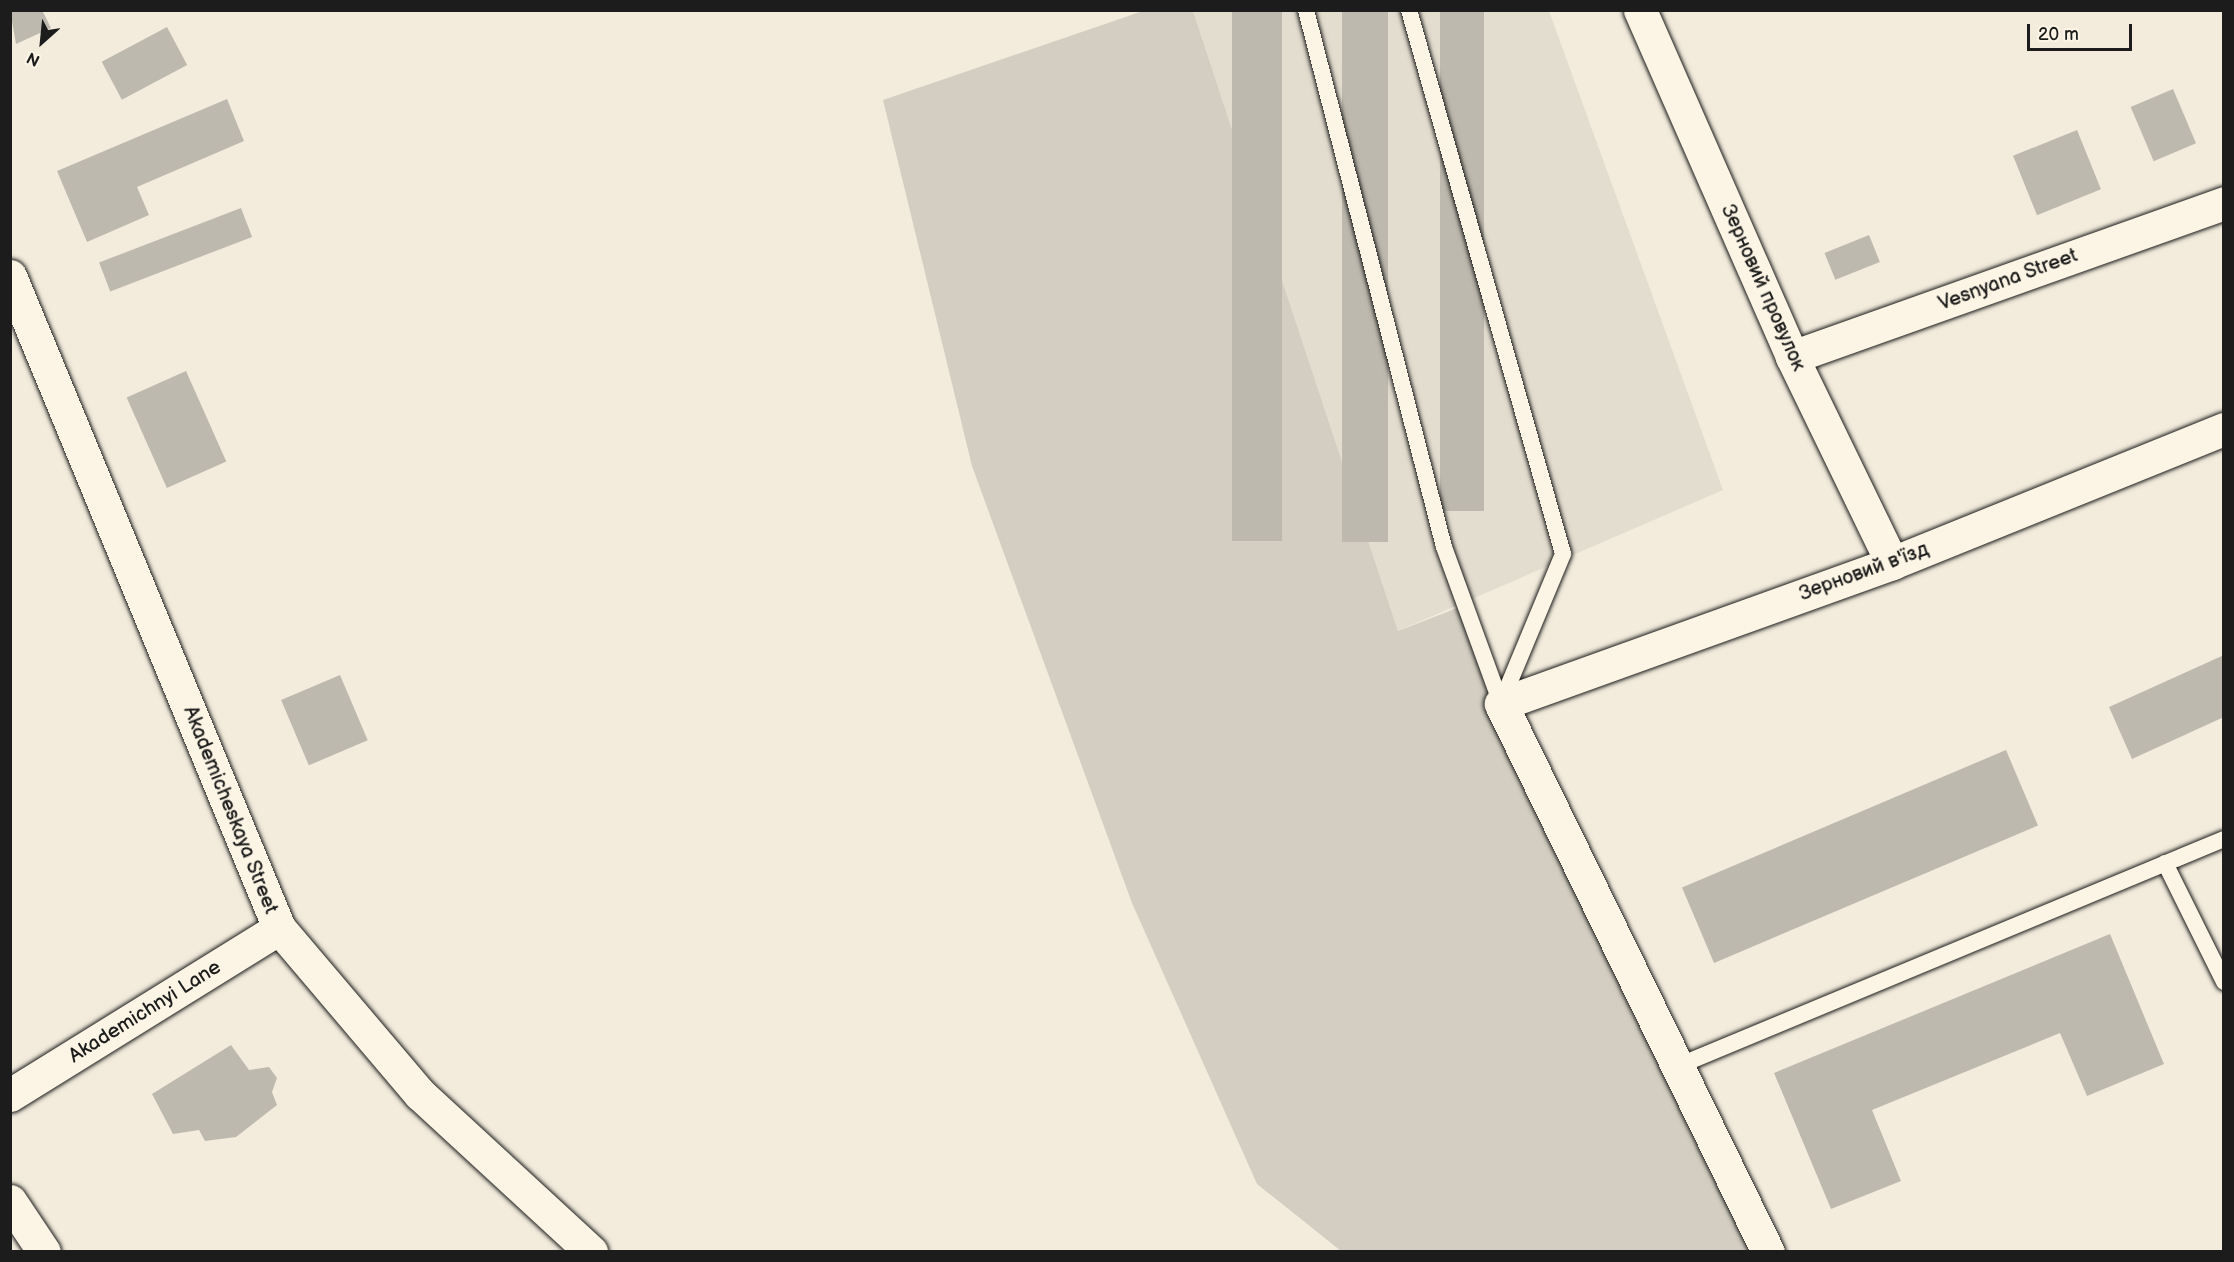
<!DOCTYPE html>
<html>
<head>
<meta charset="utf-8">
<style>
  body { margin:0 }
  #map { position:relative; width:2234px; height:1262px; overflow:hidden; background:#f3ecdd; font-family:"Balsamiq Sans",sans-serif }
  div>[style] { position:absolute }
  [style*='--x'] { left:calc(var(--x)*1px); top:calc(var(--y)*1px); width:calc(var(--w)*1px); rotate:calc(var(--a)*1deg) }
  .built>* { inset:0; background:#e3ddcf }
  .green>* { inset:0; background:#d3cec1 }
  .building>* { inset:0; background:#beb9ae; transform-origin:0 0 }
  .roads { filter:drop-shadow(0 0 2px #1c1c1c) drop-shadow(0 0 2px #1c1c1c) }
  .service>* { height:16px; margin:-8px; padding:0 8px; transform-origin:8px; border-radius:8px; background:#fcf5e5 }
  .minor>* { height:33px; margin:-16.5px; padding:0 16.5px; transform-origin:16.5px; border-radius:16.5px; background:#fcf5e5 }
  span { translate:-50% -50%; white-space:nowrap; text-align:center; line-height:1.15; -webkit-text-stroke:6px #fcf5e5; paint-order:stroke }
  .street-label { font-size:20px; color:#1c1c1c }
  .frame { position:absolute; inset:0; border:12px solid #1c1c1c; pointer-events:none }
  .north { position:absolute; left:12px; top:12px; width:60px; height:60px; -webkit-text-stroke:4px #fcf5e5; paint-order:stroke; rotate:207deg; font-size:16px; font-weight:700; line-height:24px; text-align:center; color:#1c1c1c }
  .north::after { content:''; display:block; margin:auto; width:21px; height:27px; background:#1c1c1c; clip-path:polygon(50% 0,100% 100%,50% 72%,0 100%) }
  .scale { position:absolute; left:2027px; top:24px; width:105px; height:27px; box-sizing:border-box; border:3px solid #1c1c1c; border-top:0; padding-left:8px; font-size:18px; line-height:21px; white-space:nowrap; color:#1c1c1c; -webkit-text-stroke:4px #fcf5e5; paint-order:stroke }
</style>
</head>
<body>
<div id="map">
  <div class="built">
    <i style="clip-path:polygon(1193px 11px,1549px 11px,1723px 490px,1398px 631px)"></i>
  </div>
  <div class="green">
    <i style="clip-path:polygon(1143px 11px,1193px 11px,1398px 631px,1465px 605px,1768px 1251px,1341px 1251px,1257px 1184px,1132px 903px,972px 466px,883px 100px)"></i>
  </div>
  <div class="building">
    <i style="clip-path:polygon(10px 10px,42px 10px,51px 28px,16px 44px)"></i>
    <i style="left:1232px;top:10px;width:50px;height:531px"></i>
    <i style="left:1342px;top:10px;width:46px;height:532px"></i>
    <i style="left:1440px;top:10px;width:44px;height:501px"></i>
    <i style="left:167px;top:27px;width:43px;height:74px;rotate:62deg"></i>
    <i style="left:2173px;top:89px;width:59px;height:46px;rotate:67deg"></i>
    <i style="clip-path:polygon(227px 99px,244px 141px,137px 187px,149px 215px,87px 242px,57px 171px)"></i>
    <i style="left:2077px;top:130px;width:64px;height:69px;rotate:68deg"></i>
    <i style="left:241px;top:208px;width:31px;height:152px;rotate:69deg"></i>
    <i style="left:1869px;top:235px;width:29px;height:48px;rotate:68deg"></i>
    <i style="left:186px;top:371px;width:99px;height:65px;rotate:66deg"></i>
    <i style="clip-path:polygon(2224px 655px,2224px 717px,2132px 759px,2109px 707px)"></i>
    <i style="left:340px;top:675px;width:71px;height:64px;rotate:67deg"></i>
    <i style="left:2006px;top:750px;width:82px;height:352px;rotate:67deg"></i>
    <i style="clip-path:polygon(2110px 934px,2164px 1064px,2087px 1096px,2060px 1033px,1872px 1110px,1901px 1181px,1831px 1209px,1774px 1073px)"></i>
    <i style="clip-path:polygon(231px 1045px,249px 1070px,269px 1067px,277px 1078px,272px 1092px,277px 1105px,236px 1137px,205px 1141px,199px 1130px,173px 1134px,152px 1094px)"></i>
  </div>
  <div class="roads">
    <div class="service">
      <i style="--x:1306;--y:10;--w:554;--a:75.59"></i>
      <i style="--x:1444;--y:547;--w:167;--a:70"></i>
      <i style="--x:1409;--y:10;--w:565;--a:74.19"></i>
      <i style="--x:1563;--y:554;--w:161;--a:112.6"></i>
      <i style="--x:2165;--y:863;--w:133;--a:63.6"></i>
      <i style="--x:1678;--y:1066;--w:591;--a:-22.58"></i>
    </div>
    <div class="minor">
      <i style="--x:1640;--y:10;--w:379;--a:66.3"></i>
      <i style="--x:1792;--y:357;--w:229;--a:64.1"></i>
      <i style="--x:10;--y:276;--w:705;--a:67.58"></i>
      <i style="--x:279;--y:928;--w:218;--a:49.7"></i>
      <i style="--x:420;--y:1094;--w:233;--a:42.7"></i>
      <i style="--x:1792;--y:357;--w:459;--a:-19.6"></i>
      <i style="--x:10;--y:1095;--w:317;--a:-31.8"></i>
      <i style="--x:10;--y:1201;--w:61;--a:56.3"></i>
      <i style="--x:1768;--y:1252;--w:610;--a:-115.98"></i>
      <i style="--x:1501;--y:704;--w:416;--a:-19.8"></i>
      <i style="--x:1892;--y:563;--w:358;--a:-22"></i>
    </div>
  </div>
  <div class="street-label">
    <span style="left:2008px;top:280px;rotate:-20deg">Vesnyana Street</span>
    <span style="left:1763px;top:288px;rotate:66deg">Зерновий провулок</span>
    <span style="left:1864px;top:572px;rotate:-20deg">Зерновий в'їзд</span>
    <span style="left:230px;top:810px;rotate:68deg">Akademicheskaya Street</span>
    <span style="left:145px;top:1012px;rotate:-32deg">Akademichnyi Lane</span>
  </div>
  <div class="frame"></div>
  <div class="north">N</div>
  <div class="scale">20 m</div>
</div>
</body>
</html>
